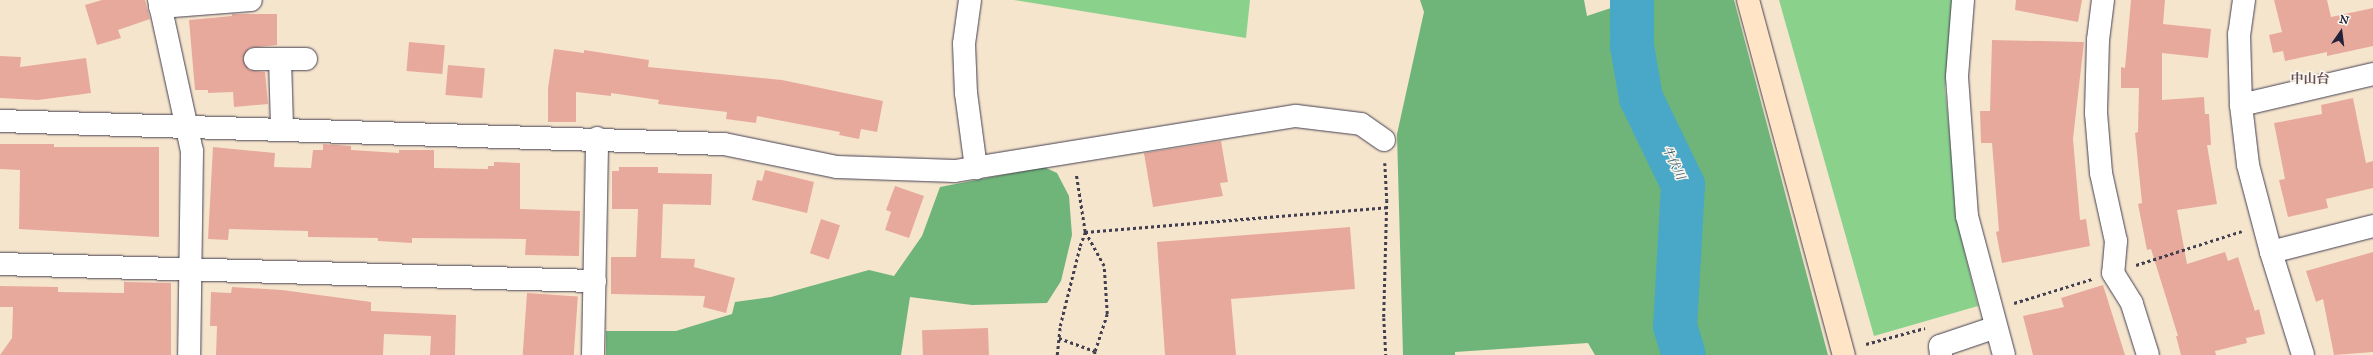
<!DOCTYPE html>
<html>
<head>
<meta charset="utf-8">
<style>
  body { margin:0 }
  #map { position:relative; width:2373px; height:355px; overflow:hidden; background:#f6e5cd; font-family:"IM FELL Great Primer","Noto Serif JP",serif }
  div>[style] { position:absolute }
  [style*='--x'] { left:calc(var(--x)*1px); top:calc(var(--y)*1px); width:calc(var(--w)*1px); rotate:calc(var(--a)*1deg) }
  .green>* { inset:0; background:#8ad28c }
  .forest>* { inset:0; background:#6fb478 }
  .river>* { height:44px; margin:-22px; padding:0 22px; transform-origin:22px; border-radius:22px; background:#49a8c8 }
  .building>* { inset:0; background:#e8a99d; transform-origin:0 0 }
  .path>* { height:2.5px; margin-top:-1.25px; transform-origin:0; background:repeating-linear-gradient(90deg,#423f51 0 3px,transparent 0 6px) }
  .roads { filter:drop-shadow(0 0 1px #423f51) drop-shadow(0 0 1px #423f51) }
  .street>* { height:22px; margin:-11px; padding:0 11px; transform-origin:11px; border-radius:11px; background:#fff }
  .secondary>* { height:22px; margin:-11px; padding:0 11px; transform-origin:11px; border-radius:11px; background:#ffe4c6 }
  span { translate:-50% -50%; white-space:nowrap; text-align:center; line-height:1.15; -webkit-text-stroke:3px #fbf7ec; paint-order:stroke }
  .water-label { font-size:12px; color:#325873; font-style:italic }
  .quarter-label { font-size:13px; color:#67515d; font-weight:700 }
  .north { position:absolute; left:2321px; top:12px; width:40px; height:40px; -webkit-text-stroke:3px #fbf7ec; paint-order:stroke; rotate:14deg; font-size:11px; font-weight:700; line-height:16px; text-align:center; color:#22223b }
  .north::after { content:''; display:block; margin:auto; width:14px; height:18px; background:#22223b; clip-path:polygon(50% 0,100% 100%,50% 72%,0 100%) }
</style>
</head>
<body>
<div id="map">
  <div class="green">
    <i style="clip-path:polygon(1014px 0,1250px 0,1246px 38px)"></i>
    <i style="clip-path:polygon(1779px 0,1952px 0,1945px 88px,1959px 230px,1978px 306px,1874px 336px)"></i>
  </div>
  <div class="forest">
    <i style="clip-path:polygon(1420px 0,1584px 0,1587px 16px,1635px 0,1734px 0,1828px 355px,1595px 355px,1588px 343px,1455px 352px,1455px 355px,1403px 355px,1397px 134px,1424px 12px)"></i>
    <i style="clip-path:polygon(1044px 167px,1057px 173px,1069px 196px,1072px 235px,1061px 281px,1047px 303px,972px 305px,910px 297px,901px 355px,606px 355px,606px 331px,676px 331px,732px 314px,735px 302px,771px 297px,869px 270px,894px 276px,922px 236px,940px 187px)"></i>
  </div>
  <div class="river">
    <i style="--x:1632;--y:0;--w:46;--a:90"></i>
    <i style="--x:1632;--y:46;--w:53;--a:80.2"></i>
    <i style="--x:1641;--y:98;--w:97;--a:64.2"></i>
    <i style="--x:1683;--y:185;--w:141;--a:93.2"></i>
    <i style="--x:1675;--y:326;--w:30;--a:73"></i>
  </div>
  <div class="building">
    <i style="clip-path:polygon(102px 0,145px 0,150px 19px,118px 30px,121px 38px,97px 45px,85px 5px)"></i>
    <i style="clip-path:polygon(2016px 0,2082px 0,2078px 22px,2015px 10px)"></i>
    <i style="clip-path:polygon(2131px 0,2165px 0,2163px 24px,2211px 29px,2208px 58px,2162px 53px,2162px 100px,2204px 97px,2205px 114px,2209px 114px,2211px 145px,2207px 145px,2217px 204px,2177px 210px,2187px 264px,2225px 252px,2228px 261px,2238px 257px,2255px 311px,2259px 309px,2265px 334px,2246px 338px,2247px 343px,2215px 351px,2216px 355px,2181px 355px,2176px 336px,2178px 336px,2151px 249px,2147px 250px,2138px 204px,2142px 203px,2135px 133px,2138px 132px,2139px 88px,2121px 88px,2121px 67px,2125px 68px)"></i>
    <i style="clip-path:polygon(2274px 0,2327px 0,2331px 17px,2373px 8px,2373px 46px,2327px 56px,2327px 52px,2285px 61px,2283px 51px,2273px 53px,2269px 35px,2282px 32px)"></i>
    <i style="clip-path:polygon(232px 14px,277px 14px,277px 45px,249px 48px,243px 59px,249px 70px,265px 72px,268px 104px,234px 107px,233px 92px,208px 93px,208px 90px,195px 90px,189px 20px,232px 16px)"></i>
    <i style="clip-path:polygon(1992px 40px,2084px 42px,2073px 139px,2080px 220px,2086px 219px,2090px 246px,2002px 263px,1996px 232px,1999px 231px,1992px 143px,1981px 143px,1980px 111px,1990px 111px)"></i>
    <i style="left:409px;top:42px;width:36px;height:29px;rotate:5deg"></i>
    <i style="clip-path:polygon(554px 49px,584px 53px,584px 50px,649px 60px,648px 67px,782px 80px,883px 101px,877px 132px,861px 129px,859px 139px,839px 135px,840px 132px,757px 116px,756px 123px,726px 119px,727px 112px,658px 104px,659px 100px,611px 93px,611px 96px,576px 92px,576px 122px,548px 122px,548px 88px)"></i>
    <i style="clip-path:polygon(0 56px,21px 57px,20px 67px,86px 58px,91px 93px,38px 100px,0 98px)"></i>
    <i style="left:448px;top:65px;width:37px;height:30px;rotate:5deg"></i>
    <i style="clip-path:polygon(2353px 98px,2366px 163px,2373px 161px,2373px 188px,2326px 199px,2328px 208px,2288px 217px,2279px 180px,2285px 179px,2274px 123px,2322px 114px,2321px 105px)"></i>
    <i style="clip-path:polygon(1221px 141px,1228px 182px,1220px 183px,1223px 196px,1153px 207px,1144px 153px)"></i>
    <i style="clip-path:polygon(0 144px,54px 144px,54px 147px,159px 147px,159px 237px,19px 229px,20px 170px,0 169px)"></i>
    <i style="clip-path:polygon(323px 144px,351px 146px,351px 150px,399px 153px,399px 150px,434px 150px,434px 168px,488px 169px,488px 166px,494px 166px,494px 162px,520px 163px,520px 209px,580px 211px,579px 256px,525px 255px,526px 239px,412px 238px,412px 243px,378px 241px,378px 238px,308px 237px,308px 231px,229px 229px,228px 240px,208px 239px,213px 147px,275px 153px,274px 167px,311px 168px,313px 150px,323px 150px)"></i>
    <i style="clip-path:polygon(619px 167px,658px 167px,658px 173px,712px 174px,711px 205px,663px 204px,661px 258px,695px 259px,694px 267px,735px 278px,726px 313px,703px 307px,705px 296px,611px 294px,611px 257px,636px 257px,638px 209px,612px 209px,612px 171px,619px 171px)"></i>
    <i style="clip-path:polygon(765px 170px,814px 182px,807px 213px,752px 200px,757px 180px,762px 181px)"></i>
    <i style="clip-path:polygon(895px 186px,924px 196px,909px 238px,885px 230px,891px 212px,886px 210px)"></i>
    <i style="left:821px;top:219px;width:20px;height:36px;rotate:18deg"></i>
    <i style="clip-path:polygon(1350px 227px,1355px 289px,1231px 299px,1236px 355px,1165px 355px,1157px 242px)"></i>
    <i style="clip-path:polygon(2373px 252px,2373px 352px,2334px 355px,2323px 299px,2316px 302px,2306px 271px)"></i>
    <i style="clip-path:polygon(124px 282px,171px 283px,171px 355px,0 355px,12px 338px,13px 307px,0 307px,0 286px,58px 287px,58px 292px,124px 293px)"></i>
    <i style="clip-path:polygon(2103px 285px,2125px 355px,2033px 355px,2023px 316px,2064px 307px,2061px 298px)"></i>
    <i style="clip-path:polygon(232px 287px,282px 290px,371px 302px,371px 311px,456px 315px,455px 355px,430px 355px,431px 336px,384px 334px,383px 355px,216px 355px,217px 326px,210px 326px,211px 292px,231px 293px)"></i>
    <i style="left:527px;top:293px;width:51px;height:62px;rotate:4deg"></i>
    <i style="left:988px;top:328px;width:27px;height:66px;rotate:88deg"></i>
  </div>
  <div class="path">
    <i style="--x:1385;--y:163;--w:37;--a:87"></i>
    <i style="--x:1387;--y:200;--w:118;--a:91.5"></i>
    <i style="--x:1384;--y:318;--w:37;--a:87"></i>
    <i style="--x:2136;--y:265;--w:111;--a:-17.8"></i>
    <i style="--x:2014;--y:303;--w:82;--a:-17.1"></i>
    <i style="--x:1059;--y:338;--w:38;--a:20"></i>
    <i style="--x:1095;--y:351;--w:39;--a:-72"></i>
    <i style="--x:1107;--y:314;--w:48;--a:-93.6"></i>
    <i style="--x:1104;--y:266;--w:39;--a:-119"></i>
    <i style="--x:1085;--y:232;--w:303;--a:-4.7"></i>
    <i style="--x:1866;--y:344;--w:61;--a:-15.2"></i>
    <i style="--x:1095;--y:351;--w:4;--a:90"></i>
    <i style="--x:1057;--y:355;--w:29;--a:-84"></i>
    <i style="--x:1060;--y:326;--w:82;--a:-76"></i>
    <i style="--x:1080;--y:246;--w:15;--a:-70"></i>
    <i style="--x:1085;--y:232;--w:59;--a:-98.8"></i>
  </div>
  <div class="roads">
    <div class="street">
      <i style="--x:159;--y:0;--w:155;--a:77.7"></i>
      <i style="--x:192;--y:151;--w:204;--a:90.8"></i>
      <i style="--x:970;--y:0;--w:44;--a:97.8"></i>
      <i style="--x:964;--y:44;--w:49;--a:87.7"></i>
      <i style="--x:966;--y:93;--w:76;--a:82.4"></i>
      <i style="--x:1963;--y:0;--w:77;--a:94.5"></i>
      <i style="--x:1957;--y:77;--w:139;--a:85.9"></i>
      <i style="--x:1967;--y:216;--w:144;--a:75.1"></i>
      <i style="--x:2103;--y:0;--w:40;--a:97.1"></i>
      <i style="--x:2098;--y:40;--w:73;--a:91.6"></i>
      <i style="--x:2096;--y:113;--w:60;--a:85.2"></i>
      <i style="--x:2101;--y:173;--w:70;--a:77.6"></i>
      <i style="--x:2116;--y:241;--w:32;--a:95"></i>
      <i style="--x:2113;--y:273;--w:36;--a:58"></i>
      <i style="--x:2132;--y:304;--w:53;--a:72.6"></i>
      <i style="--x:2244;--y:0;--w:34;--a:98"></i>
      <i style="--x:2239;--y:34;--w:71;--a:88.4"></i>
      <i style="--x:2241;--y:105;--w:60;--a:83.3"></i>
      <i style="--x:2248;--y:165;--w:90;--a:75.2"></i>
      <i style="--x:2271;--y:252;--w:108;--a:72.7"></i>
      <i style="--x:160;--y:7;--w:91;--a:-4.4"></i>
      <i style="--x:255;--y:59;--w:51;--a:0"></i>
      <i style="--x:280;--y:59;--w:69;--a:88.3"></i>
      <i style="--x:2241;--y:105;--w:136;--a:-13.2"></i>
      <i style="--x:0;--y:121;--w:724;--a:1.82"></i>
      <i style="--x:724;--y:144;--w:115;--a:11.5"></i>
      <i style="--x:837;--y:167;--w:118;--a:1.9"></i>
      <i style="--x:955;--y:171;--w:345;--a:-9.2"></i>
      <i style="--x:1296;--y:116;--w:65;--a:7"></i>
      <i style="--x:1361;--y:124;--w:28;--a:35"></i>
      <i style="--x:2271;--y:252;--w:105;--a:-14.3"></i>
      <i style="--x:0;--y:264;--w:595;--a:1.64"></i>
      <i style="--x:593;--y:355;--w:217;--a:-88.9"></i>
      <i style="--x:1941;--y:355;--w:9;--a:-96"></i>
      <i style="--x:1940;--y:346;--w:59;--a:-18.7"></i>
    </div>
    <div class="secondary">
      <i style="--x:1748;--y:0;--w:368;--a:74.9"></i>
    </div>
  </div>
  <div class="water-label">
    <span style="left:1673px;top:163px;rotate:64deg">牛伏川</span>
  </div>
  <div class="quarter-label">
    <span style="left:2310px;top:79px">中山台</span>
  </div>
  <div class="north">N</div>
</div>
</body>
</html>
